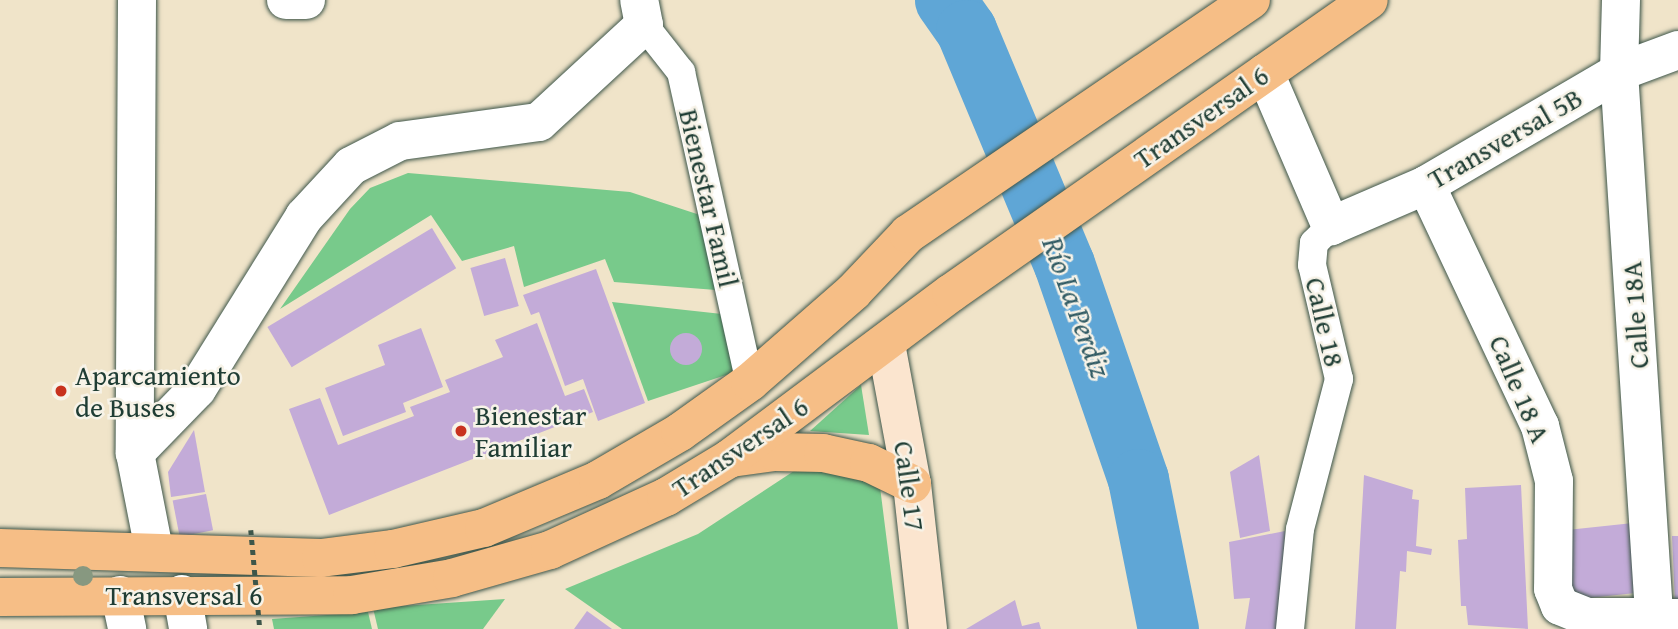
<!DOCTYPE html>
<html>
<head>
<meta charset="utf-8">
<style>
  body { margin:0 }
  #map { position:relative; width:1678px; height:629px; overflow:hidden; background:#f0e4c9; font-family:"Gentium Book Plus",serif }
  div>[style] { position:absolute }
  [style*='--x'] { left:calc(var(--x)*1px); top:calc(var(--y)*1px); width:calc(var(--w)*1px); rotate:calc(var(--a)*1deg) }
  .green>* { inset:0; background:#78ca8b }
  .river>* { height:61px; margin:-30.5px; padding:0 30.5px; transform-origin:30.5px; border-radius:30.5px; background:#5fa6d6 }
  .building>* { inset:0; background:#c3abd8; transform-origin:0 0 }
  .round { border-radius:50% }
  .roads { filter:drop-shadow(0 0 2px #3e564a) drop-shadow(0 0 2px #3e564a) }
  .pedestrian>* { height:28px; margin:-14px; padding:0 14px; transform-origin:14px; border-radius:14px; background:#fff }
  .minor>* { height:38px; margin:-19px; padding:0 19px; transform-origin:19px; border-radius:19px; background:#fff }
  .secondary>* { height:38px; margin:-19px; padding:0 19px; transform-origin:19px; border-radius:19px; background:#fbe5cf }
  .primary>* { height:38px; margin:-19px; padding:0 19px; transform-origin:19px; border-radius:19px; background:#f6be86 }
  .path-bridge>* { height:4.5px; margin-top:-2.25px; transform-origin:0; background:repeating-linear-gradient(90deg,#3e564a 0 5px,transparent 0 10px) }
  .trees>* { width:20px; height:20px; margin:-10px; border-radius:50%; background:#879880 }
  .dots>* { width:19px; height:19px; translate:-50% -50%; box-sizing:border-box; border:4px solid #f7f3e8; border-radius:50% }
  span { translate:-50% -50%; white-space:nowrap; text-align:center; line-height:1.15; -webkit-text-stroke:5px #f7f3e8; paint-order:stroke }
  .street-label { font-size:28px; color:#1f3d34 }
  .poi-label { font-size:28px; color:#1f3d34 }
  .left { translate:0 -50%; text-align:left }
  .water-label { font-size:30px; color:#325c65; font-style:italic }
</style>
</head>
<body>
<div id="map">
  <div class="green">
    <i style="clip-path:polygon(408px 173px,630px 192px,703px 216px,716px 290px,614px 282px,605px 259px,524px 287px,514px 246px,462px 261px,431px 215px,280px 309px,350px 209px,370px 188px)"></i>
    <i style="clip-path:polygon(612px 302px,722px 314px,735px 372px,648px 401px)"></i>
    <i style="clip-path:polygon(861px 385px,869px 435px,810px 431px)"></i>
    <i style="clip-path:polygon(797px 469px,879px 479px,898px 629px,622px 629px,565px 589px,698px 534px)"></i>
    <i style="clip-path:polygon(505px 599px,483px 629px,378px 629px,373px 608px)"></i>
    <i style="clip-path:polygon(368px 612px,372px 629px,274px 629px,272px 619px)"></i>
  </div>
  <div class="river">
    <i style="--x:945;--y:0;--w:37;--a:55"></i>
    <i style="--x:966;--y:30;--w:254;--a:67.3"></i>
    <i style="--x:1064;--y:264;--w:227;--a:71"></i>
    <i style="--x:1138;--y:479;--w:153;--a:78.7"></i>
  </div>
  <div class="building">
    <i style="left:432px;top:228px;width:47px;height:192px;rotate:59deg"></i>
    <i style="left:505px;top:258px;width:50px;height:36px;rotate:74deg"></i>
    <i style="clip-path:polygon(596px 269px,645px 403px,598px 421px,583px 379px,565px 386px,539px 312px,531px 315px,523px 295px)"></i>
    <i style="clip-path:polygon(537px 323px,565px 396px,584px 389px,593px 412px,329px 515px,289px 409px,320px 398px,338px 445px,414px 416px,410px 407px,450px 392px,445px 380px,503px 357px,495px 340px)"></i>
    <i style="clip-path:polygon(421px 328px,443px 387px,403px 403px,406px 412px,343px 436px,325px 388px,385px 365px,378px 345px)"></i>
    <i class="round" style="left:670px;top:333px;width:32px;height:32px"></i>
    <i style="clip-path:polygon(194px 430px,205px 492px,171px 497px,168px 472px)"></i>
    <i style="clip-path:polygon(1259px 455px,1270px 531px,1240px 538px,1230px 472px)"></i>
    <i style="clip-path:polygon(1364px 475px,1413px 490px,1412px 499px,1419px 500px,1416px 546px,1432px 549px,1431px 555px,1407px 551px,1406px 572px,1400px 571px,1396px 629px,1355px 629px)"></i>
    <i style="clip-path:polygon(1521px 485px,1528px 629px,1468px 625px,1466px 606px,1461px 606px,1458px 540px,1467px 539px,1465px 488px)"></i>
    <i style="left:206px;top:494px;width:37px;height:34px;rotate:79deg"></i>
    <i style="left:1633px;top:523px;width:70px;height:71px;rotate:84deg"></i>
    <i style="clip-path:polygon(1285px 531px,1282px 629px,1245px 629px,1250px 598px,1234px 599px,1229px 542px)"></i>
    <i style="clip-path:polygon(1672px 536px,1678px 536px,1678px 603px,1675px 603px)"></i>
    <i style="clip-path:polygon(1015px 600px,1022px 626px,1039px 622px,1041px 629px,966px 629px)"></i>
    <i style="clip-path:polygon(587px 611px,612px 629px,574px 629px)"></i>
  </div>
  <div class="roads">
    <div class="pedestrian">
      <i style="--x:644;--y:25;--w:60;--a:51.8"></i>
      <i style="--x:681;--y:72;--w:318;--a:77.5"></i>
      <i style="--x:1290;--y:629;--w:100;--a:-84.3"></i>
      <i style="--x:1300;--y:529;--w:155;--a:-75.4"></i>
      <i style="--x:1339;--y:379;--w:117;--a:-103.3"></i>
      <i style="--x:1312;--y:265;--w:22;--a:-85"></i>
      <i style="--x:1314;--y:243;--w:24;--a:-45"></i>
    </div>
    <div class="minor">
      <i style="--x:137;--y:0;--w:453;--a:90.3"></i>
      <i style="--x:135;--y:453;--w:99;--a:78.9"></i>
      <i style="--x:286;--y:0;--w:20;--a:0"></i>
      <i style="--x:1621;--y:0;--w:72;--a:91.6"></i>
      <i style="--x:1619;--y:72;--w:558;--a:86.3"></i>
      <i style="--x:1265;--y:73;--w:167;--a:66.7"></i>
      <i style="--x:1331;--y:226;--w:103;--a:-23.3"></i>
      <i style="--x:1426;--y:185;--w:224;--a:-30.3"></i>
      <i style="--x:1619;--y:72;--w:63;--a:-20.4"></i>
      <i style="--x:1426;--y:185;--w:267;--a:64.7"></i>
      <i style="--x:1540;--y:426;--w:57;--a:75.7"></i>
      <i style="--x:1554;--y:481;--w:108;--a:90.5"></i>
      <i style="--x:1553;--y:589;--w:18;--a:68"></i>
      <i style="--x:1560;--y:606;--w:29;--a:22"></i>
      <i style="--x:1587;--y:617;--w:91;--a:0.6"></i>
      <i style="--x:135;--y:453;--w:89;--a:-45.9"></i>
      <i style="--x:197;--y:389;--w:203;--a:-58.1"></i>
      <i style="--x:304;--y:217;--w:69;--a:-47.3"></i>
      <i style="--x:351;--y:166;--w:55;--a:-27"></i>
      <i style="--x:400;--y:141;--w:140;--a:-7.8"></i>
      <i style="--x:539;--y:122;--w:143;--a:-42.7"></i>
      <i style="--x:644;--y:25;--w:25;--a:-101"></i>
      <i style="--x:182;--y:594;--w:36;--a:80"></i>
      <i style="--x:120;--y:595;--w:35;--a:78"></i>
    </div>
    <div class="secondary">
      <i style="--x:886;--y:344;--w:142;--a:79.5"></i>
      <i style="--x:912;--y:484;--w:146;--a:83.7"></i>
    </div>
    <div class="primary">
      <i style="--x:731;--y:458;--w:44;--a:-7.8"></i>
      <i style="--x:775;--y:452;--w:48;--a:1.2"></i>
      <i style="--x:823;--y:453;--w:47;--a:12.3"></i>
      <i style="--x:869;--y:463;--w:48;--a:26"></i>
      <i style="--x:0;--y:548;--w:321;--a:1.8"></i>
      <i style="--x:321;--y:558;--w:73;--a:-7.1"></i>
      <i style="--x:393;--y:549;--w:93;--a:-13"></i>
      <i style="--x:484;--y:528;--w:124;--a:-22.8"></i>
      <i style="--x:598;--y:480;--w:95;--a:-30.3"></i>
      <i style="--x:680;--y:432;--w:86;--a:-35.5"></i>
      <i style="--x:750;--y:382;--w:137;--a:-41.1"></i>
      <i style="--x:853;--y:292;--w:80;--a:-46.5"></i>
      <i style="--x:908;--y:234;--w:415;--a:-34.3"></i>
      <i style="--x:0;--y:597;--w:352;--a:-0.3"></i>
      <i style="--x:352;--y:595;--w:101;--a:-9.6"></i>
      <i style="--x:452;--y:578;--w:102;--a:-15.9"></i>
      <i style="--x:550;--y:550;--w:128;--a:-24.6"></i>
      <i style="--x:666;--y:497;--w:74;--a:-31.1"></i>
      <i style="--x:729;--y:459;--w:277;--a:-36.8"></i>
      <i style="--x:951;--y:293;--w:510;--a:-35.03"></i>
    </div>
  </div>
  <div class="path-bridge">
    <i style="--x:251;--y:530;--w:99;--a:84.8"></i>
  </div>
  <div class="trees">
    <i style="left:83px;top:576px"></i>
  </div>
  <div class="dots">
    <i style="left:61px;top:391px;background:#c8321e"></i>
    <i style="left:461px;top:431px;background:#c8321e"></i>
  </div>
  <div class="street-label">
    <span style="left:1201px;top:117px;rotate:-35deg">Transversal 6</span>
    <span style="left:1505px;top:138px;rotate:-30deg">Transversal 5B</span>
    <span style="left:709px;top:198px;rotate:77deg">Bienestar Famil</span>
    <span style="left:1635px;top:315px;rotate:-94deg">Calle 18A</span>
    <span style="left:1325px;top:322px;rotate:77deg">Calle 18</span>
    <span style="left:1520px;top:389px;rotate:67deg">Calle 18 A</span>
    <span style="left:740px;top:447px;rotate:-34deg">Transversal 6</span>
    <span style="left:910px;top:486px;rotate:82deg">Calle 17</span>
    <span style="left:184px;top:595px">Transversal 6</span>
  </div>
  <div class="poi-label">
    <span class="left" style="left:75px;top:391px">Aparcamiento<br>de Buses</span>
    <span class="left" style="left:475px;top:431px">Bienestar<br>Familiar</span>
  </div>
  <div class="water-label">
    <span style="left:1077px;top:307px;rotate:70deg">Río La Perdiz</span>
  </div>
</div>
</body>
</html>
